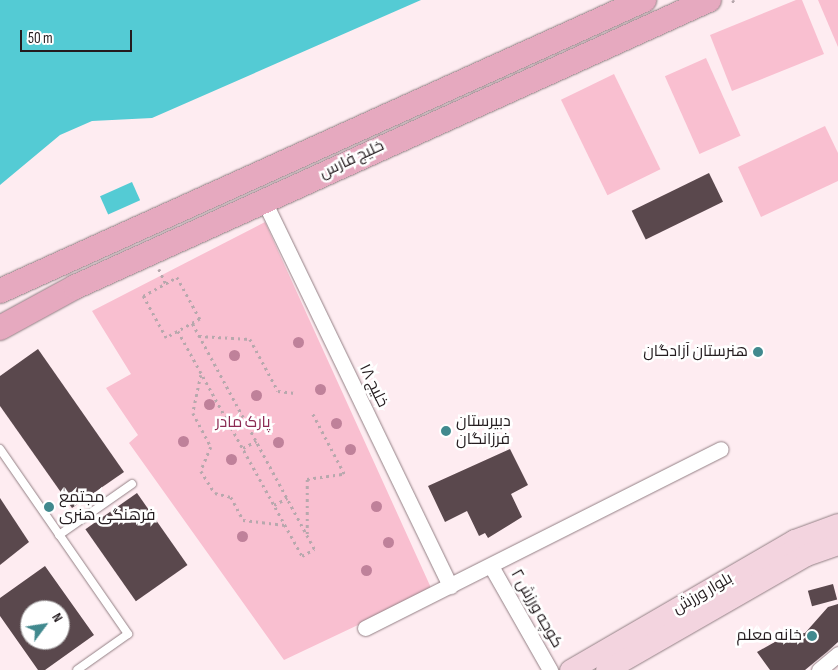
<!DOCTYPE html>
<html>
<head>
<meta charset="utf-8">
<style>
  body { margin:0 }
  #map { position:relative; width:838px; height:670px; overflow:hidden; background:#feecf1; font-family:"Sofia Sans Condensed",Cairo,sans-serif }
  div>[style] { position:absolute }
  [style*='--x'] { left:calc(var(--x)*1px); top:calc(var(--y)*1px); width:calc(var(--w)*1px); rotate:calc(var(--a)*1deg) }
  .green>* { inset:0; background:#f9bfd0; transform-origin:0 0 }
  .water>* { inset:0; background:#54cbd4; transform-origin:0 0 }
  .building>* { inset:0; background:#5a484d; transform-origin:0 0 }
  .path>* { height:2.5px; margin-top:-1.25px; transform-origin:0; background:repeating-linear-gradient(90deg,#b7a8ad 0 2.5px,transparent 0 6.5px) }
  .roads { filter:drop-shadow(0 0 1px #938085) drop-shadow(0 0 1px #938085) }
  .lane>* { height:8px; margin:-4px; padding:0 4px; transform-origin:4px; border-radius:4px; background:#fff }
  .street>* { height:15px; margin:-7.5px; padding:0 7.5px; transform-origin:7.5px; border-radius:7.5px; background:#fff }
  .secondary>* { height:21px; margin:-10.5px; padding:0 10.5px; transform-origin:10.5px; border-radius:10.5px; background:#f3d4df }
  .primary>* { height:24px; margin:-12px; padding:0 12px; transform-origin:12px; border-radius:12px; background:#e6a9bf }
  .trees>* { width:11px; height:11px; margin:-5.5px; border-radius:50%; background:#bf819a }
  .dots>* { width:14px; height:14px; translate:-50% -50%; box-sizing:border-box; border:2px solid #fff; border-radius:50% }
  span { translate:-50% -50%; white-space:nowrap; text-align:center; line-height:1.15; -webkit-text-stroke:5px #fff; paint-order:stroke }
  .street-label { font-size:16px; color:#241c1f }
  .poi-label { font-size:16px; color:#241c1f }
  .right { translate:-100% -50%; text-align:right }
  .left { translate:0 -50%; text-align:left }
  .park-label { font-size:16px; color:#8c2a53 }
  .north { position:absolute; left:20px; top:600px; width:50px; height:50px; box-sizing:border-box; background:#fff; border:1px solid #a7a4a5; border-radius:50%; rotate:59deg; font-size:14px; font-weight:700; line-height:20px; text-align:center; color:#241c1f }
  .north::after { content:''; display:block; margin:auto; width:18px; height:22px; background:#41898e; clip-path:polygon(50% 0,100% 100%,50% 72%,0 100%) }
  .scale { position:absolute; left:20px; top:30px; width:112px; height:22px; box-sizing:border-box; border:2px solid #241c1f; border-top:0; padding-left:6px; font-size:15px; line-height:18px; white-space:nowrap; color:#241c1f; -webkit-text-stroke:4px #fff; paint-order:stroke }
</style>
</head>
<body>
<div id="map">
  <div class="green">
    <i style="clip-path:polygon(796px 0,802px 0,824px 54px,732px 91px,710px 35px)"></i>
    <i style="clip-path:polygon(818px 0,838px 0,838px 47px)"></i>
    <i style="left:706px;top:58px;width:85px;height:45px;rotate:66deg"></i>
    <i style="left:614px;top:74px;width:106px;height:59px;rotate:64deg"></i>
    <i style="clip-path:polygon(825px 126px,838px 153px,838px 181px,761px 217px,738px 167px)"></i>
    <i style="clip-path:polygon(265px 222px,432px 590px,284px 660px,129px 443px,138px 435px,106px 388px,131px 374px,92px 311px)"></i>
  </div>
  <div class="water">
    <i style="clip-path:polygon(0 0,421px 0,152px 118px,92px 121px,60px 135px,0 185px)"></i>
    <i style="left:132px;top:182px;width:20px;height:35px;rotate:66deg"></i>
  </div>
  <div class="building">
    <i style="left:709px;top:173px;width:32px;height:86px;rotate:64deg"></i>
    <i style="clip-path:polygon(38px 349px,124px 472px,72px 508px,0 406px,0 376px)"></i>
    <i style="clip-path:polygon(510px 449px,528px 485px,511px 494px,522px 517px,488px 538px,485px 533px,479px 536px,467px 511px,445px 522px,428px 486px)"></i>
    <i style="left:137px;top:493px;width:88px;height:63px;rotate:55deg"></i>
    <i style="clip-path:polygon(0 498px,29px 542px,0 565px)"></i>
    <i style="clip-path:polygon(evenodd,45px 566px,94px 635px,45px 670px,38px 670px,0 616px,0 598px,45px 566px,30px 610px,60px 610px,60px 640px,30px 640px,30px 610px)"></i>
    <i style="left:833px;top:584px;width:16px;height:26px;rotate:75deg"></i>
    <i style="clip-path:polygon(838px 604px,838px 642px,827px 652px,805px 670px,770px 670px,757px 652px,789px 634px,805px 633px,828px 607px)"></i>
  </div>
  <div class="path">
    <i style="--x:733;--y:0;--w:3;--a:72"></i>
    <i style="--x:159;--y:269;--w:17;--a:65"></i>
    <i style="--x:177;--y:277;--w:48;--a:61.3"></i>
    <i style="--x:200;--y:319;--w:39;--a:151"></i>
    <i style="--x:166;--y:338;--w:48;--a:-118.7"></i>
    <i style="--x:143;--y:296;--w:39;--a:-29"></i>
    <i style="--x:178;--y:331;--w:257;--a:61.1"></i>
    <i style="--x:302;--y:556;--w:14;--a:-30"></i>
    <i style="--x:314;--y:549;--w:257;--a:-118.4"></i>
    <i style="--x:199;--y:336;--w:51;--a:3.4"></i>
    <i style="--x:250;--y:339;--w:59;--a:61.7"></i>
    <i style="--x:278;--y:391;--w:17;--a:7"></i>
    <i style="--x:201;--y:375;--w:39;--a:102"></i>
    <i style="--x:193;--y:413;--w:38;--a:62"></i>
    <i style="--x:211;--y:447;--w:26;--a:113"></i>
    <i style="--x:201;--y:471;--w:26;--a:58"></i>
    <i style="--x:215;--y:493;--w:16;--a:14"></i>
    <i style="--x:231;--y:497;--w:26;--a:62"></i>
    <i style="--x:243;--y:520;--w:42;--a:6.8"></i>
    <i style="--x:243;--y:448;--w:15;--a:-28"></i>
    <i style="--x:274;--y:505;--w:15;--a:-28"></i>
    <i style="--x:307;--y:534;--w:55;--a:-90"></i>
    <i style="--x:307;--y:479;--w:37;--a:-8"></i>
    <i style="--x:344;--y:474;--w:69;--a:-117.7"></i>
  </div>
  <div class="roads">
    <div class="lane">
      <i style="--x:0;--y:449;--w:225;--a:55.3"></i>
      <i style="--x:128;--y:634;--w:62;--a:144.8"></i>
      <i style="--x:59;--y:535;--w:89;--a:-34.9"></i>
    </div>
    <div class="street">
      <i style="--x:264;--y:201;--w:428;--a:64.2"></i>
      <i style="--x:491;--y:566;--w:120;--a:60.4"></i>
      <i style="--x:365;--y:628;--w:398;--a:-26.7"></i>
      <i style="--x:819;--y:670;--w:25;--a:-40"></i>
    </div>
    <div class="secondary">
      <i style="--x:570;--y:670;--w:259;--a:-30.1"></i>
      <i style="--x:794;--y:540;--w:47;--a:-20"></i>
      <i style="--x:606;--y:670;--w:231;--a:-29.9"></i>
      <i style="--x:806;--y:555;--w:34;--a:-19"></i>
    </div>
    <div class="primary">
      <i style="--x:0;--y:291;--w:707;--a:-24.32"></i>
      <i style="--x:0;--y:328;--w:85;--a:-28.7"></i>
      <i style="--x:75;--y:287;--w:696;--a:-24.36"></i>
    </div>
  </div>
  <div class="trees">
    <i style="left:298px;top:342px"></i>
    <i style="left:234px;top:355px"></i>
    <i style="left:320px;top:389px"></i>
    <i style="left:256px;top:395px"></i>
    <i style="left:209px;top:404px"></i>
    <i style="left:336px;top:423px"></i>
    <i style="left:183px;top:441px"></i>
    <i style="left:278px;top:442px"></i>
    <i style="left:350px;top:449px"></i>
    <i style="left:231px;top:459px"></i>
    <i style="left:376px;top:506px"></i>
    <i style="left:242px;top:536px"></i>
    <i style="left:388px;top:542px"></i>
    <i style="left:366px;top:570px"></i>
  </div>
  <div class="dots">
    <i style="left:758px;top:352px;background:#41898e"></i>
    <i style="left:446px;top:431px;background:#41898e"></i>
    <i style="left:49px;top:507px;background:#41898e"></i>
    <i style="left:812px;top:636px;background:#41898e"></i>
  </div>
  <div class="street-label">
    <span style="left:352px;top:160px;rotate:-25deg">خلیج فارس</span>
    <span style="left:373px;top:386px;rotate:64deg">خلیج ۱۸</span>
    <span style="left:703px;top:594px;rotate:-30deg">بلوار ورزش</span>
    <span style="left:536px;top:609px;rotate:60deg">کوچه ورزش ۲</span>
  </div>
  <div class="poi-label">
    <span class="right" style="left:748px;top:352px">هنرستان آزادگان</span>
    <span class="left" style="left:456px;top:431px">دبیرستان<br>فرزانگان</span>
    <span class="left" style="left:59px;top:507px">مجتمع<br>فرهنگی هنری</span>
    <span class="right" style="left:802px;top:636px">خانه معلم</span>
  </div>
  <div class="park-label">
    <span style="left:243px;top:423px">پارک مادر</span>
  </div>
  <div class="north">N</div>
  <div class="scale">50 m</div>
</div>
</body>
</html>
